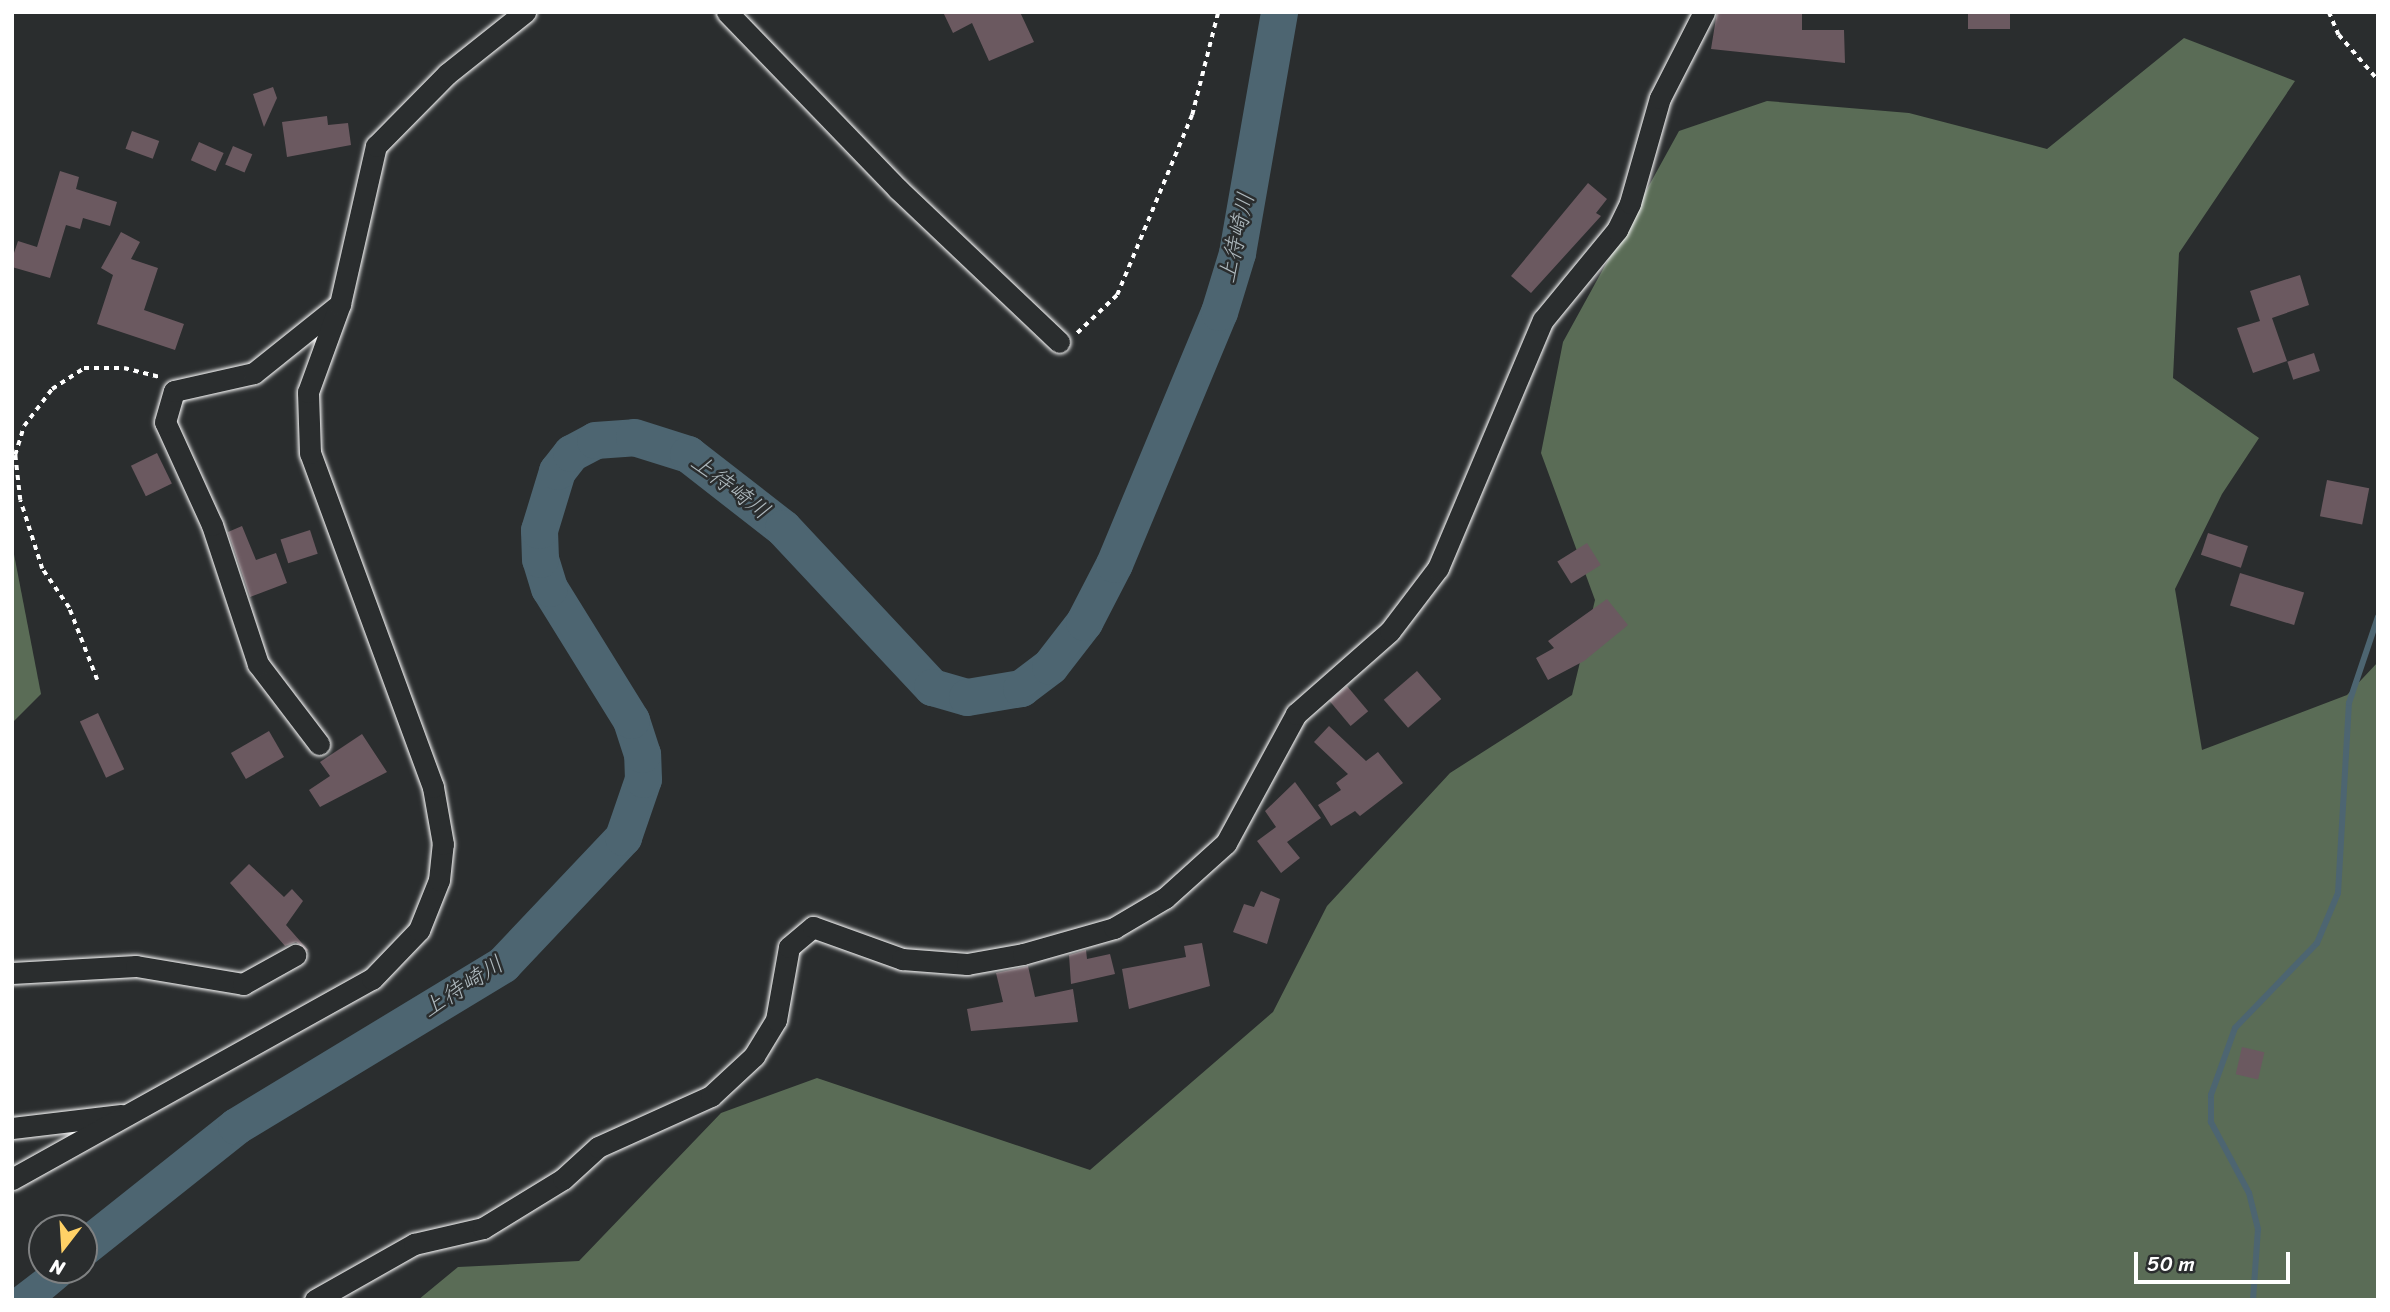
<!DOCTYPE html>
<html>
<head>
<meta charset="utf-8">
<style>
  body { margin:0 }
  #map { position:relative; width:2390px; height:1312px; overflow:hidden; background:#2a2d2e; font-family:Sriracha,"Klee One",sans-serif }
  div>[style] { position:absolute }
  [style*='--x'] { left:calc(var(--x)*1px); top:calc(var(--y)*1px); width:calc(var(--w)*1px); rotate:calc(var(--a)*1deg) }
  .green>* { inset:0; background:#5a6c56 }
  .water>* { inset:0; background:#4d6571 }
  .stream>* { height:6px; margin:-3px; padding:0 3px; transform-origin:3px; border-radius:3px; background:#4d6571 }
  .river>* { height:37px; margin:-18.5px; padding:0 18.5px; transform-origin:18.5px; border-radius:18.5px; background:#4d6571 }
  .building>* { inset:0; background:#6b5960; transform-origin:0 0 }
  .path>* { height:3.5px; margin-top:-1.75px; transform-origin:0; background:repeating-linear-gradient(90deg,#fff 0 5px,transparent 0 10px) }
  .roads { filter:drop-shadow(0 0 2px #fff) drop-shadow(0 0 2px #fff) }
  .street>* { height:21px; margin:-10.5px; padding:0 10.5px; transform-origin:10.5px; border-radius:10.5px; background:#2a2d2e }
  span { translate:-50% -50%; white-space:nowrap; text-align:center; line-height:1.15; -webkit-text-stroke:5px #2a2d2e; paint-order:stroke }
  .water-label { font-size:23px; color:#afbabf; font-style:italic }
  .frame { position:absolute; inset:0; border:14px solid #fff; pointer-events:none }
  .north { position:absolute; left:28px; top:1214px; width:70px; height:70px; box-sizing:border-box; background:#2a2d2e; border:2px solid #7f8182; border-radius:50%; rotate:197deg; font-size:19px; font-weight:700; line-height:28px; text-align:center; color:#fff }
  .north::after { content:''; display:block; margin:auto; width:24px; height:32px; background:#ffd166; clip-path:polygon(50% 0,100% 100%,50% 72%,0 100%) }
  .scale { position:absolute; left:2134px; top:1252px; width:156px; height:32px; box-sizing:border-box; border:4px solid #fff; border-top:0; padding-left:9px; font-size:21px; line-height:24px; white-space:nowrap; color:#fff; -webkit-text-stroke:5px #2a2d2e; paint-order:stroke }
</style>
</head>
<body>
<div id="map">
  <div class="green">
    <i style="clip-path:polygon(2184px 38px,2295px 81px,2179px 253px,2173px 378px,2259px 438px,2222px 494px,2175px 589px,2202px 750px,2347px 695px,2378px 662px,2378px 1300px,418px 1300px,458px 1267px,579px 1261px,721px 1113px,817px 1078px,1090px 1170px,1273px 1012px,1327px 906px,1450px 773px,1572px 695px,1595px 600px,1541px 453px,1563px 342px,1679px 131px,1767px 101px,1909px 113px,2047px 149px)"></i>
    <i style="clip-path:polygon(12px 544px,41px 694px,12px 723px)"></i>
  </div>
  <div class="water">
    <i style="clip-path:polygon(133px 1194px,132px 1231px,50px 1300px,12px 1300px,12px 1289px,42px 1266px,84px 1270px,84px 1232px)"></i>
  </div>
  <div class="stream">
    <i style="--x:2253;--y:1300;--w:71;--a:-86"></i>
    <i style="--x:2258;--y:1229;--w:37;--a:-104"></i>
    <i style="--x:2249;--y:1193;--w:81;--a:-118.2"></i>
    <i style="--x:2211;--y:1122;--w:27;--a:-90"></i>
    <i style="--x:2211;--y:1095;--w:71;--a:-70.3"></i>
    <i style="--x:2235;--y:1028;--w:118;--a:-46"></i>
    <i style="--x:2317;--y:943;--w:54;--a:-67.2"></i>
    <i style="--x:2338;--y:893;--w:190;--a:-86.7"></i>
    <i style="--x:2349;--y:703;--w:91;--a:-71.4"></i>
  </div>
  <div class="river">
    <i style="--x:84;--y:1247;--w:194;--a:-38.5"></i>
    <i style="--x:236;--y:1126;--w:312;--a:-31.2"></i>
    <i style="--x:503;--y:964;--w:175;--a:-46.6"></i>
    <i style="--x:623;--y:837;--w:61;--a:-71"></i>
    <i style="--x:643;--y:779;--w:25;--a:-92"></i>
    <i style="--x:642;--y:754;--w:36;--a:-108"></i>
    <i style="--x:631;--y:720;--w:155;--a:-121.8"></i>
    <i style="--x:549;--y:588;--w:30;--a:-107"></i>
    <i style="--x:540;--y:559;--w:29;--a:-92"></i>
    <i style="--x:539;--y:530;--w:62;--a:-73"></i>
    <i style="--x:557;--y:471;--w:23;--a:-52"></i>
    <i style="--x:571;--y:453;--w:27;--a:-28"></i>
    <i style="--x:595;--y:440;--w:39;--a:-4"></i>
    <i style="--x:634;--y:437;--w:57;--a:17.5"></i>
    <i style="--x:688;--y:454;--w:120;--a:37.9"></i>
    <i style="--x:783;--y:528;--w:218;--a:46.9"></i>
    <i style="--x:932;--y:687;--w:36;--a:16"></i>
    <i style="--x:967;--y:697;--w:55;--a:-9.5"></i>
    <i style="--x:1021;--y:688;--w:36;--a:-37"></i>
    <i style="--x:1050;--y:666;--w:56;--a:-52.3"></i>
    <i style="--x:1084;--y:622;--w:65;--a:-62.7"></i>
    <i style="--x:1114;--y:564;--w:273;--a:-67.4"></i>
    <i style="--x:1219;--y:312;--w:62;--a:-73"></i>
    <i style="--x:1237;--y:253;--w:245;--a:-80.1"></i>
  </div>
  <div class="building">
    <i style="clip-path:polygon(943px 12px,1020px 12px,1034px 42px,989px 61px,972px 23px,953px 33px)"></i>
    <i style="clip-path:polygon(1717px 12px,1802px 12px,1802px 30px,1844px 30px,1845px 63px,1711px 49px)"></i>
    <i style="left:1968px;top:12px;width:42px;height:17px"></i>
    <i style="clip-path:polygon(273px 87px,277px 98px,264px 127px,253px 94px)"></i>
    <i style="clip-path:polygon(327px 116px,328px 125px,348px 123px,351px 145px,287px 157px,282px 122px)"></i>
    <i style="left:132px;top:131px;width:29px;height:19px;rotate:20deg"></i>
    <i style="left:199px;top:142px;width:27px;height:20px;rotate:24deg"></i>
    <i style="left:233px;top:146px;width:21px;height:20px;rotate:23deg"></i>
    <i style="clip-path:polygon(60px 171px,79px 177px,76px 189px,117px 202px,110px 226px,83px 218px,80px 229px,66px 225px,50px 278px,12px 267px,12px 259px,18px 241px,37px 247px)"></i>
    <i style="clip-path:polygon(1588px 183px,1607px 199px,1596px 213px,1601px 216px,1531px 293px,1511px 276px)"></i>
    <i style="clip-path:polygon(121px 232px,140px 242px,131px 259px,158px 268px,144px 310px,184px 324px,175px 350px,97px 324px,113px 275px,101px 268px)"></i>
    <i style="clip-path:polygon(2300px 275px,2309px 305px,2272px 318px,2287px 361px,2253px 373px,2237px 328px,2260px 321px,2250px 291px)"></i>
    <i style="left:2314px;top:353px;width:19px;height:28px;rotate:72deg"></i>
    <i style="left:157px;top:453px;width:34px;height:29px;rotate:64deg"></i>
    <i style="left:2327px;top:480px;width:43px;height:37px;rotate:11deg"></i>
    <i style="clip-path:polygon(242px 526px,256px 560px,276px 553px,287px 583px,250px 597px,228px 532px)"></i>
    <i style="left:310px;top:530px;width:25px;height:31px;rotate:72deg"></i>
    <i style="left:2208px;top:533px;width:42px;height:23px;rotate:18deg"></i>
    <i style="left:1587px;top:543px;width:26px;height:35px;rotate:58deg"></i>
    <i style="left:2240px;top:573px;width:67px;height:34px;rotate:17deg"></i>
    <i style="clip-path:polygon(1607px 599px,1628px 625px,1584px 661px,1548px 680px,1536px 658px,1554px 648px,1548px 641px)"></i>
    <i style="left:1417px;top:671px;width:37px;height:44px;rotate:49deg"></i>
    <i style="left:1347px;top:686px;width:33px;height:23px;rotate:50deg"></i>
    <i style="left:98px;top:713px;width:62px;height:20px;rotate:65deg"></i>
    <i style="clip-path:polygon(1329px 726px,1366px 761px,1378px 752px,1403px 783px,1360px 816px,1355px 811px,1331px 826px,1318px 805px,1341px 790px,1336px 783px,1348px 774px,1314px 742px)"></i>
    <i style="left:269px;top:731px;width:30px;height:44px;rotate:60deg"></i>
    <i style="clip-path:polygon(362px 734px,387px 772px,320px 807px,309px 790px,330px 776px,320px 762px)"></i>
    <i style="clip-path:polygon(1295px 782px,1321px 818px,1287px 842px,1300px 858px,1281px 873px,1257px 841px,1276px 827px,1265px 811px)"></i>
    <i style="clip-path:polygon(249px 864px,284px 897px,292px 889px,303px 901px,286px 925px,308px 950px,307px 951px,296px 942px,285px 946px,230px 883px)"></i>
    <i style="clip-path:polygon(1261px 891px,1280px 899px,1267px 944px,1233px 932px,1244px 904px,1254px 907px)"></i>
    <i style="clip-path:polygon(1202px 943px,1210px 986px,1129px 1009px,1122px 969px,1186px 957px,1184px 946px)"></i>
    <i style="clip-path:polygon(1086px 950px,1087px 959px,1110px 954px,1115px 974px,1071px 984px,1069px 955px)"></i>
    <i style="clip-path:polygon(1028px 966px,1035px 997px,1073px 989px,1078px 1022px,971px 1031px,967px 1009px,1003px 1002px,996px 973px)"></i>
    <i style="left:2242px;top:1047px;width:23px;height:28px;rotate:13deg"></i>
  </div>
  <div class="path">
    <i style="--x:2329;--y:12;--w:25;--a:67"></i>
    <i style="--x:2339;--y:35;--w:60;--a:49.1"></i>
    <i style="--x:1077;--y:333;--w:55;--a:-43.5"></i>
    <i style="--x:1117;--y:295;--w:195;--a:-67.4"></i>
    <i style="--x:1192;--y:115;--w:106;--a:-75.8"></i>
    <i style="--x:97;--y:680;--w:77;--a:-111.3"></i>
    <i style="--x:69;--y:608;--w:47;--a:-124.7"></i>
    <i style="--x:42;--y:569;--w:72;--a:-107.7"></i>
    <i style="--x:20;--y:500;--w:45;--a:-96.3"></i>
    <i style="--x:15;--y:455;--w:30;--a:-73"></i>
    <i style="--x:24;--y:426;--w:46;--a:-52.9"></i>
    <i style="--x:52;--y:389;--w:38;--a:-33"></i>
    <i style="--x:84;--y:368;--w:40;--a:0"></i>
    <i style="--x:124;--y:368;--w:38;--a:14"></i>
  </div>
  <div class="roads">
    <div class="street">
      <i style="--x:727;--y:12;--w:246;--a:46"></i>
      <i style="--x:898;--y:189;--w:222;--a:43.5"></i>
      <i style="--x:319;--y:744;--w:101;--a:-127.3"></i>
      <i style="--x:258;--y:664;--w:146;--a:-108.3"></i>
      <i style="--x:212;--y:525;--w:113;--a:-114.5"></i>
      <i style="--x:165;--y:422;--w:32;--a:-74"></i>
      <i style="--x:174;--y:391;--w:82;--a:-12.7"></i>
      <i style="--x:254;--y:373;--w:110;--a:-38.7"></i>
      <i style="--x:12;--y:973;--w:124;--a:-3.2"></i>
      <i style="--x:136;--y:966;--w:109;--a:9.5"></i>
      <i style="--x:243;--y:984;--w:60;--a:-29.1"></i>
      <i style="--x:12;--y:1128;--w:110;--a:-6.8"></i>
      <i style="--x:12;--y:1179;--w:412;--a:-29.1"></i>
      <i style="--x:372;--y:979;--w:68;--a:-46.2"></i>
      <i style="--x:419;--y:930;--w:54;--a:-68.2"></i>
      <i style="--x:439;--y:880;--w:36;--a:-84"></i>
      <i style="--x:443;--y:844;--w:58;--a:-100"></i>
      <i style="--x:433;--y:787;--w:356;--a:-110.2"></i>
      <i style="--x:310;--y:453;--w:61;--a:-91.9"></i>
      <i style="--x:308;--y:392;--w:94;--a:-70"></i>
      <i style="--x:340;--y:304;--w:162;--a:-77.2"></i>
      <i style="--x:376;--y:146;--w:101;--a:-45.4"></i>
      <i style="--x:447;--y:74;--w:100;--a:-38.5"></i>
      <i style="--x:315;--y:1300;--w:114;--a:-29.5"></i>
      <i style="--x:414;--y:1244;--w:71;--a:-13.1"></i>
      <i style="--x:483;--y:1228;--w:94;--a:-31.5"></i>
      <i style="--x:563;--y:1179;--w:47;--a:-42.4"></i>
      <i style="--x:598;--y:1147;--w:124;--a:-24.3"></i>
      <i style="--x:711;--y:1096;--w:59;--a:-42.9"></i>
      <i style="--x:754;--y:1056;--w:42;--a:-58.6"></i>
      <i style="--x:776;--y:1020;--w:74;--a:-79.9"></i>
      <i style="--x:789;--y:947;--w:31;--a:-40"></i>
      <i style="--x:813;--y:927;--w:95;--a:19.8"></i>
      <i style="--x:902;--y:959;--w:65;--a:4.4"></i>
      <i style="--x:967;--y:964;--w:57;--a:-10.1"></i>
      <i style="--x:1023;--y:954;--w:95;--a:-15.9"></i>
      <i style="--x:1114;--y:928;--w:59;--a:-30.5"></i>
      <i style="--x:1165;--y:898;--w:82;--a:-42"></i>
      <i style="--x:1226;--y:843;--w:147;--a:-61.5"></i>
      <i style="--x:1296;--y:714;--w:125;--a:-41.4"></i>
      <i style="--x:1390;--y:631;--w:79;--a:-52.7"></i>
      <i style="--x:1438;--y:568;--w:269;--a:-67.1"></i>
      <i style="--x:1543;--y:320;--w:117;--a:-50.6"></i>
      <i style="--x:1617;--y:230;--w:30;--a:-64"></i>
      <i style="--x:1630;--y:203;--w:109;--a:-74.1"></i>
      <i style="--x:1660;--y:98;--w:97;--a:-62.9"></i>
    </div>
  </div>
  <div class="water-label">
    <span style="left:1237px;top:238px;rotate:-77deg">上待崎川</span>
    <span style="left:730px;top:487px;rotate:37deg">上待崎川</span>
    <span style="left:463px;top:987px;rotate:-33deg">上待崎川</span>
  </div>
  <div class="frame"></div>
  <div class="north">N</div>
  <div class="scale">50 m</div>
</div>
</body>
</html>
